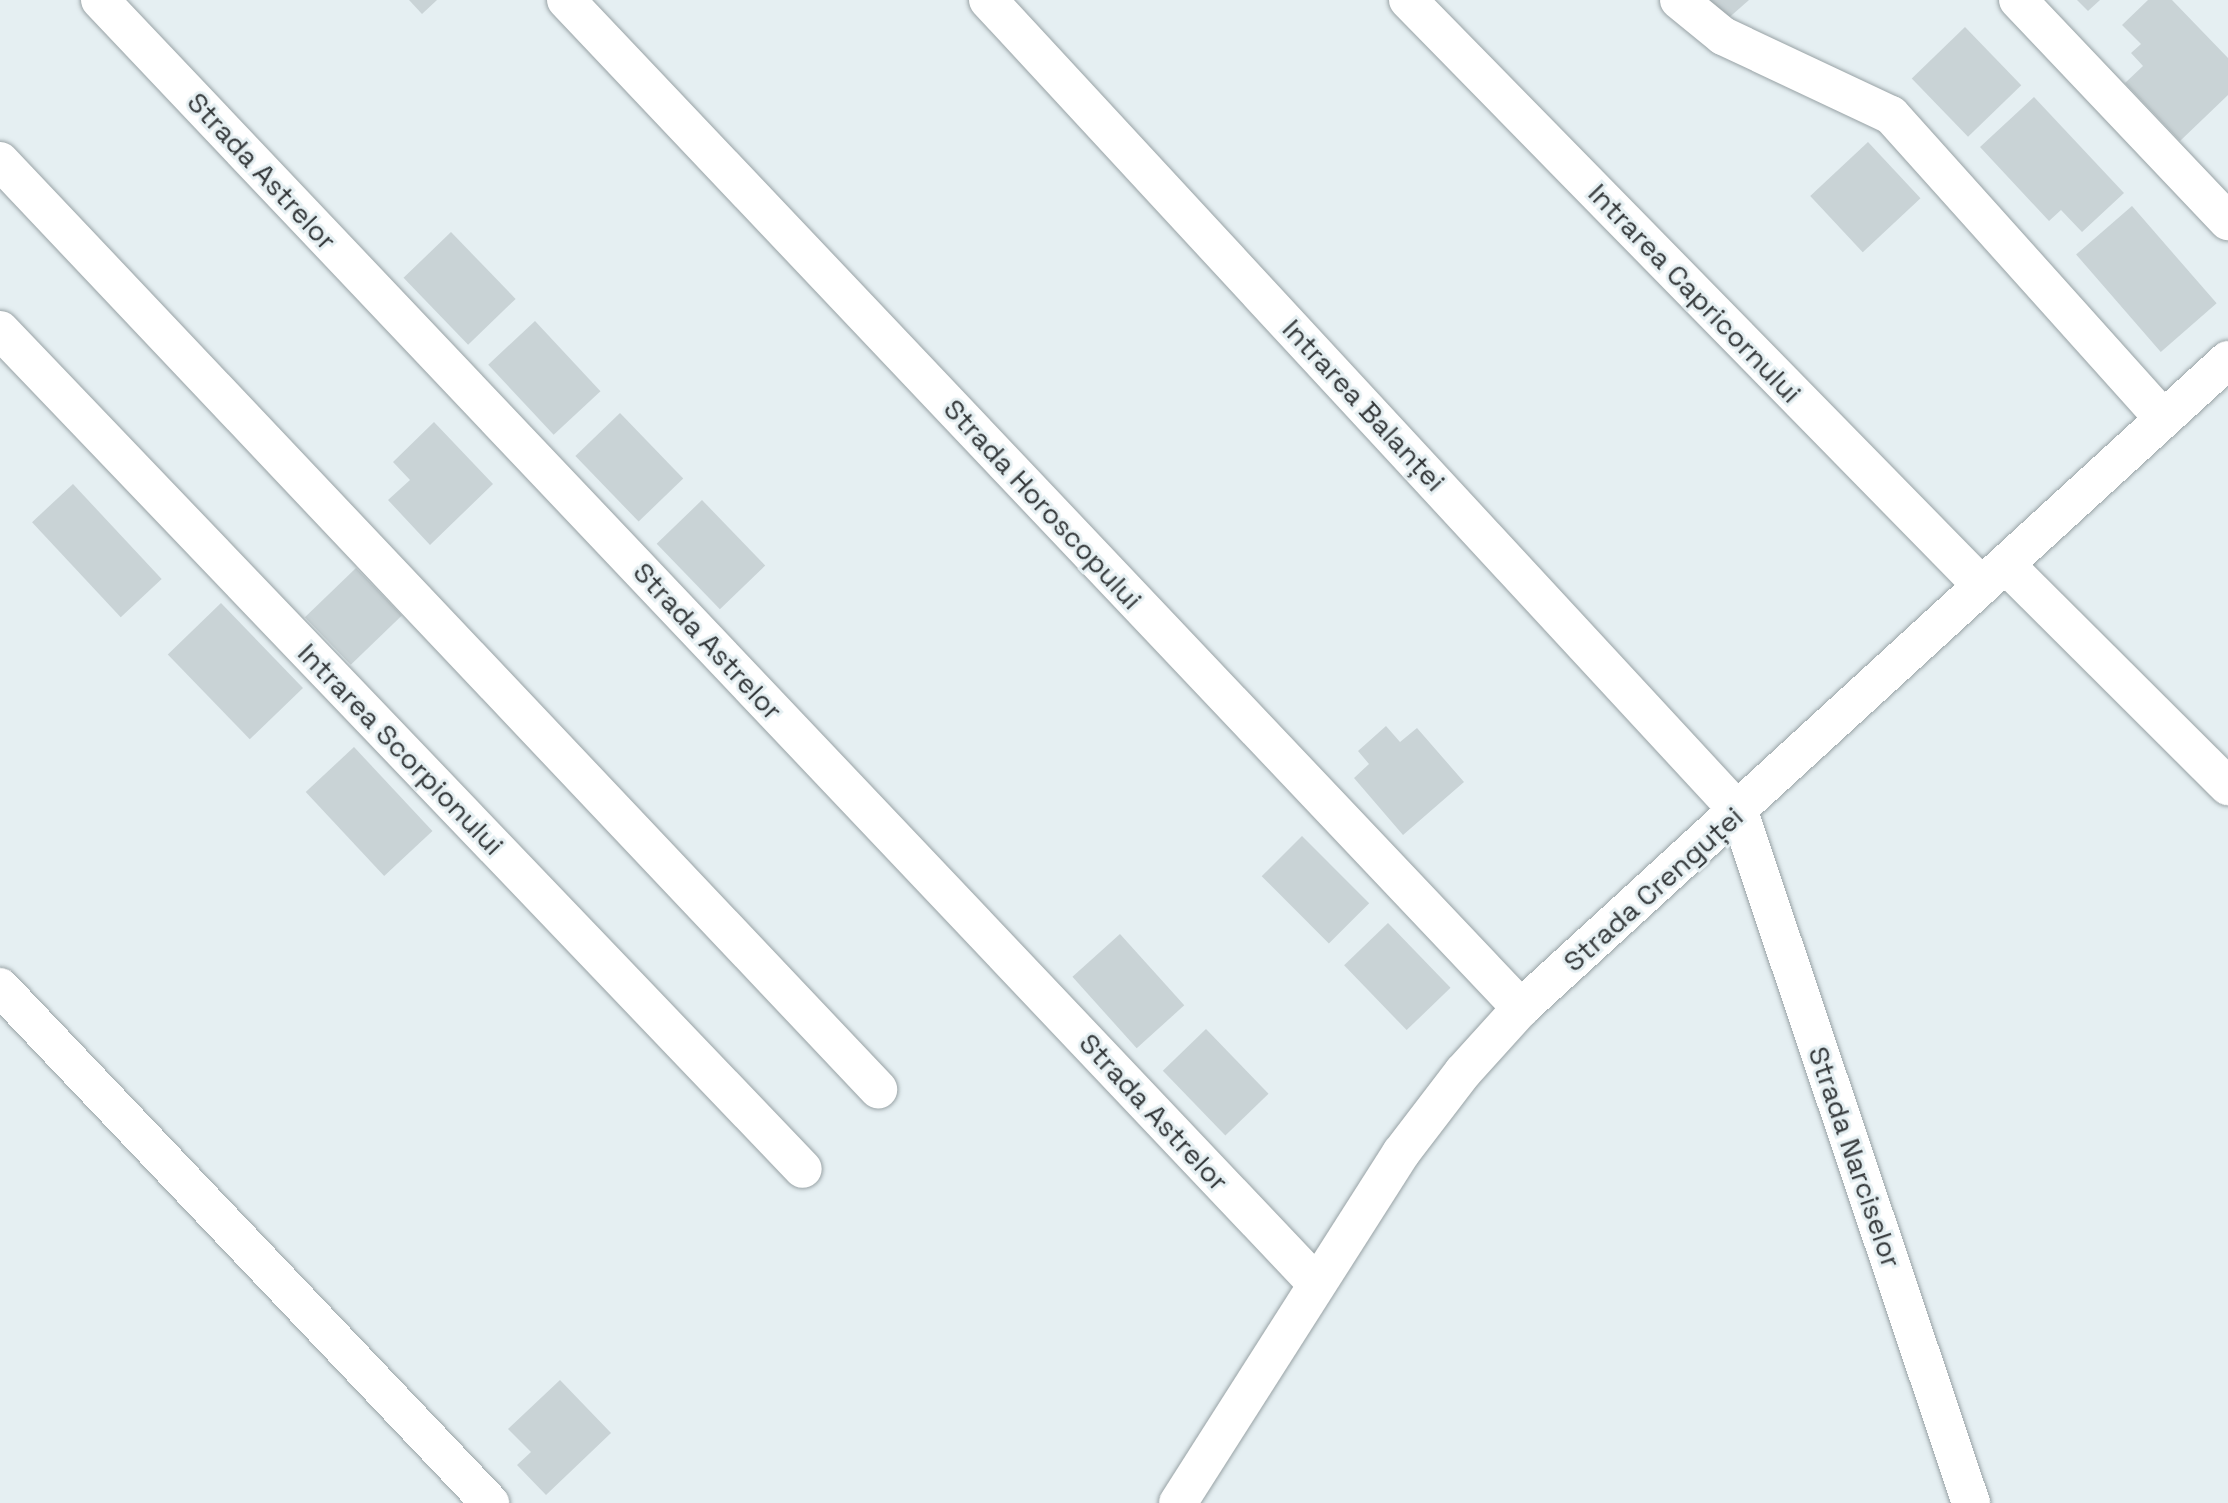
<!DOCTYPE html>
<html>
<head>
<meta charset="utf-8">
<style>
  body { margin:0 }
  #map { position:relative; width:2228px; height:1503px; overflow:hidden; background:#e5eff2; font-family:"Space Grotesk",sans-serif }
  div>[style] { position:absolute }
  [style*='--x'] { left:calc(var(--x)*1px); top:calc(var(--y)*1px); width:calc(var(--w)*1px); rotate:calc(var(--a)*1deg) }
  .building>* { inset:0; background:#c9d3d6; transform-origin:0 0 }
  .roads { filter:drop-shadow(0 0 2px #98a2a5) drop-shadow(0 0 2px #98a2a5) }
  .minor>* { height:38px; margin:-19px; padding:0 19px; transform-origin:19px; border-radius:19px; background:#fff }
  span { translate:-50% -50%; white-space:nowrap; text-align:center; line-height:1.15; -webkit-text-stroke:6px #e5eff2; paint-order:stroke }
  .street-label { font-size:28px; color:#363a3c }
</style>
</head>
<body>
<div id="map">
  <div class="building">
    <i style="clip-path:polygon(409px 0,437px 0,422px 14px)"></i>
    <i style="clip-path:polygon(1704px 0,1749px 0,1724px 22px)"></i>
    <i style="clip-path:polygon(2077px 0,2100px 0,2088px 11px)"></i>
    <i style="clip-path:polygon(2148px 0,2172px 0,2228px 58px,2228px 95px,2180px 141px,2125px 83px,2143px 66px,2131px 53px,2141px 44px,2122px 25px)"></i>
    <i style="left:1965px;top:27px;width:81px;height:74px;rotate:46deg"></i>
    <i style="clip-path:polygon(2034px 97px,2124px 193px,2082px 232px,2061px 210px,2049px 221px,1980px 147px)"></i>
    <i style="left:1868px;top:142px;width:77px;height:79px;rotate:47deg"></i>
    <i style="left:2132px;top:206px;width:129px;height:74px;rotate:49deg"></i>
    <i style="left:451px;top:232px;width:93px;height:66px;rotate:46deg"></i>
    <i style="left:535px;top:321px;width:96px;height:64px;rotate:47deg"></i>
    <i style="left:620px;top:413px;width:91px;height:62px;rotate:46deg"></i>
    <i style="clip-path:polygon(434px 422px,493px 484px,430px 545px,388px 500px,410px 480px,393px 462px)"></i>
    <i style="left:73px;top:484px;width:130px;height:56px;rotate:47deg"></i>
    <i style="left:702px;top:500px;width:91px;height:63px;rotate:46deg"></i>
    <i style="left:356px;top:568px;width:66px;height:71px;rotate:46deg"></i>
    <i style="left:221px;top:603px;width:118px;height:74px;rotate:46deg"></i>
    <i style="clip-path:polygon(1386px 726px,1400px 742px,1417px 728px,1464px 782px,1403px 835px,1354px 778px,1369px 764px,1358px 751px)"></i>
    <i style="left:354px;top:747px;width:115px;height:66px;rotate:47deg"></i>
    <i style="left:1302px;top:836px;width:95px;height:57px;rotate:45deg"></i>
    <i style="left:1388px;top:923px;width:90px;height:61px;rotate:46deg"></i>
    <i style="left:1120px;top:934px;width:96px;height:64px;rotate:48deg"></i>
    <i style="left:1206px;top:1029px;width:90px;height:60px;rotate:46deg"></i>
    <i style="clip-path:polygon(560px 1380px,611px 1433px,546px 1495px,517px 1465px,531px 1452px,508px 1429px)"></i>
  </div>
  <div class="roads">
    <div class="minor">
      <i style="--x:100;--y:0;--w:1768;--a:46.54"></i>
      <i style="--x:566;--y:0;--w:1389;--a:46.55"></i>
      <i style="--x:988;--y:0;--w:1106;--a:47.23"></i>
      <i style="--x:1739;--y:812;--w:729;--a:71.44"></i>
      <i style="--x:1408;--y:0;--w:820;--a:45.59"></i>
      <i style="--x:1679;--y:0;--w:57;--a:39.3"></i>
      <i style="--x:1723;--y:36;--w:186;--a:25.2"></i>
      <i style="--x:1891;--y:115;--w:407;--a:48.1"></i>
      <i style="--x:2018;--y:0;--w:305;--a:46.5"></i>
      <i style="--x:0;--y:161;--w:1278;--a:46.59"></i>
      <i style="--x:0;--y:330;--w:1161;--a:46.26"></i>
      <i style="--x:2007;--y:566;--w:312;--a:44.9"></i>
      <i style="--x:0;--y:987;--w:712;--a:46.48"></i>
      <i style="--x:1178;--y:1503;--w:415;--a:-57.5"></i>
      <i style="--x:1401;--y:1153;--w:102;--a:-52.6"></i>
      <i style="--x:1463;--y:1072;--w:86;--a:-47.8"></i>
      <i style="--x:1521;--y:1008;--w:959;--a:-42.51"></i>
    </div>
  </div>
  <div class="street-label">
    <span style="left:262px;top:171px;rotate:47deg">Strada Astrelor</span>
    <span style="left:1695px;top:293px;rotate:46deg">Intrarea Capricornului</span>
    <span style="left:1364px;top:405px;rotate:47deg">Intrarea Balanței</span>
    <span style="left:1043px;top:504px;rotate:47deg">Strada Horoscopului</span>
    <span style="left:708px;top:641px;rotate:47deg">Strada Astrelor</span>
    <span style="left:401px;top:749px;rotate:46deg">Intrarea Scorpionului</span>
    <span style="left:1653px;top:889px;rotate:-42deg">Strada Crenguței</span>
    <span style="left:1154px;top:1112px;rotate:47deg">Strada Astrelor</span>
    <span style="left:1855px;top:1157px;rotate:71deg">Strada Narciselor</span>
  </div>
</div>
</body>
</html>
